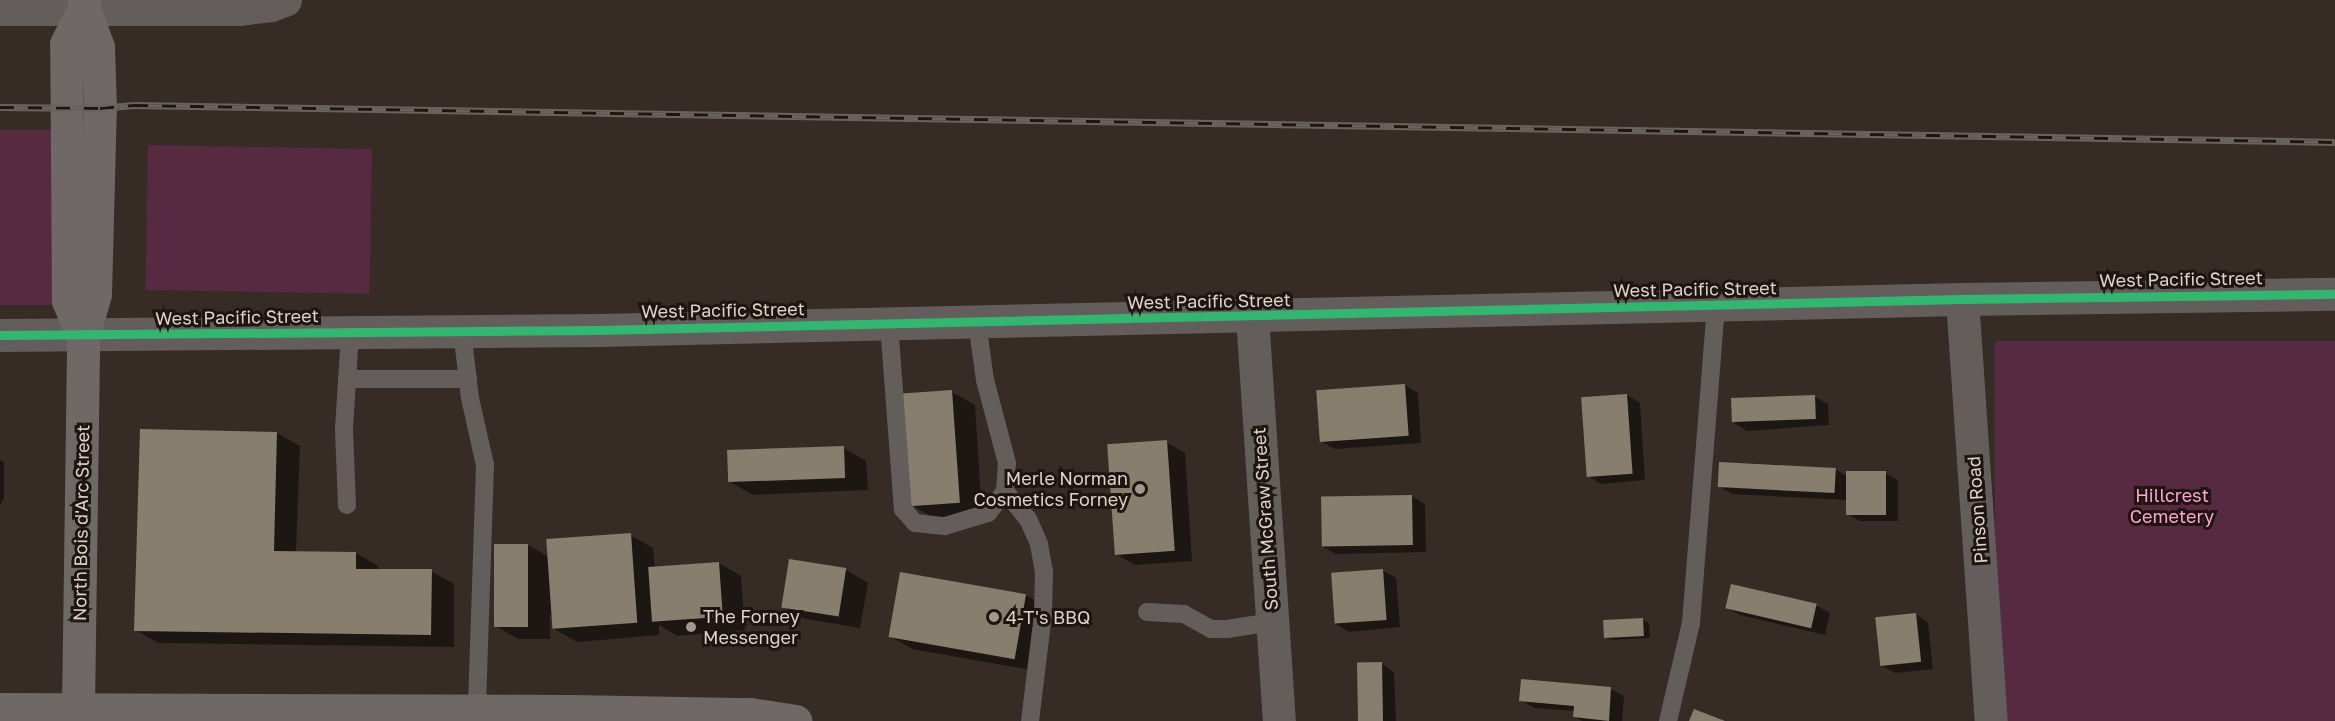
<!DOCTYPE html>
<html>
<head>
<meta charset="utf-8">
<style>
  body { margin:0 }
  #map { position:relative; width:2335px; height:721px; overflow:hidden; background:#362c25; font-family:"Golos Text",sans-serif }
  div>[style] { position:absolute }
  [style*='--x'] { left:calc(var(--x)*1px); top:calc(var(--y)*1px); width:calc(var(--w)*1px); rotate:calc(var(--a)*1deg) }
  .green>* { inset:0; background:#572a42; transform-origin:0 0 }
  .shadow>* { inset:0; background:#0007 }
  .building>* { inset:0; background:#877e6d; transform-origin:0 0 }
  .service>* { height:18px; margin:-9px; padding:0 9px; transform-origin:9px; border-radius:9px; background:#635d5c }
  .minor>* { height:33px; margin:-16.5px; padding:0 16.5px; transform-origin:16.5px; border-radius:16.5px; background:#635d5c }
  .secondary>* { height:33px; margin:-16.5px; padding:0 16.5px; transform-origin:16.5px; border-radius:16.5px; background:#6e6866 }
  .rail>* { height:7px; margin-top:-3.5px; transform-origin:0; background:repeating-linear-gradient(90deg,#1e1510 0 14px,#696360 0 28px); box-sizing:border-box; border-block:2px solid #696360 }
  .cycleway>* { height:9px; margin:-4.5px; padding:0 4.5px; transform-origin:4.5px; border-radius:4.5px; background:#33b770 }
  .dots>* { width:16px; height:16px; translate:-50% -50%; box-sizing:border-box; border:3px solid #1e1510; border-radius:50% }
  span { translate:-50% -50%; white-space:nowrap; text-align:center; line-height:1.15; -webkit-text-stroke:6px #1e1510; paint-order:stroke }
  .street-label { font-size:18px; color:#ded2ca }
  .poi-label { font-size:18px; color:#ded2ca }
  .right { translate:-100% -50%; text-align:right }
  .left { translate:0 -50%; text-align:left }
  .park-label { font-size:18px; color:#ffa3d3 }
</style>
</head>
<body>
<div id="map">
  <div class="green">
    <i style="left:0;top:130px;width:59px;height:175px"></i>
    <i style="left:148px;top:145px;width:224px;height:145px;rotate:1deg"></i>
    <i style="left:2335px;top:341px;width:380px;height:340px;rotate:90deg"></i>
  </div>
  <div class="shadow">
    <i style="clip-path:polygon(1405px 385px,1418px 393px,1421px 443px,1335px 449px,1322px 442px)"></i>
    <i style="clip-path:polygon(952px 392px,975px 405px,982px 515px,934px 518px,911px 505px)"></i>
    <i style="clip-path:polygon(1627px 395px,1640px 403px,1645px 480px,1601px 484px,1588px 476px)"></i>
    <i style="clip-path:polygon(1815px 397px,1828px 404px,1829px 425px,1747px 431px,1734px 423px)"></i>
    <i style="clip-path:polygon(277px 433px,300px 446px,296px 553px,356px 553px,378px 566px,378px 571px,431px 571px,454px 584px,454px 647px,158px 643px,136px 630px)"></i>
    <i style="clip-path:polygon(1166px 442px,1185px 453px,1192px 561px,1135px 565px,1116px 554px)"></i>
    <i style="clip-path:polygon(844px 448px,866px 461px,868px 490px,753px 495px,730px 482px)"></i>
    <i style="clip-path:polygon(0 460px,4px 462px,4px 498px,0 506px)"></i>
    <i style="clip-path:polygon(1720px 463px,1836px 470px,1847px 476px,1885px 473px,1898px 480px,1898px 521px,1860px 521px,1847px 514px,1847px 500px,1732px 494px,1719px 486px)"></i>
    <i style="clip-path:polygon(1412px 496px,1425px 504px,1426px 552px,1336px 554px,1323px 547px,1322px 499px)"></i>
    <i style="clip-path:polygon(630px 535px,653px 548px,655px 568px,719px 563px,741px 576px,745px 630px,677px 636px,659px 625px,659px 635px,577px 642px,554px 629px,553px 615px,550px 615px,550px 639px,518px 639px,496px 626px,496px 545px,528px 545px,549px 557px)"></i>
    <i style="clip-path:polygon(845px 569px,868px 583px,860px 628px,806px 619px,783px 606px)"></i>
    <i style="clip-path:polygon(1382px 570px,1396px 578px,1400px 627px,1349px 632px,1336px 624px)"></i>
    <i style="clip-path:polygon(901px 573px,1026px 595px,1049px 608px,1037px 671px,912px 649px,890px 636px)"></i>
    <i style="clip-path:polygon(1817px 606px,1830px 613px,1825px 635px,1740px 615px,1727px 608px)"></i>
    <i style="clip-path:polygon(1915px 614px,1928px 622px,1933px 669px,1895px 673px,1882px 666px)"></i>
    <i style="clip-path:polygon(1643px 620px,1649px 623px,1650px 638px,1611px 640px,1605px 637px)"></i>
    <i style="clip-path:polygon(1381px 664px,1394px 672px,1396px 721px,1360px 721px)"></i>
    <i style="clip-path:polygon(1522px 681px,1611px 689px,1624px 696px,1622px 721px,1582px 721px,1574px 717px,1575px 711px,1534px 708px,1521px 700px)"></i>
  </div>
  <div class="building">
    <i style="left:1405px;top:384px;width:52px;height:89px;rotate:86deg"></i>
    <i style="left:952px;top:390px;width:113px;height:50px;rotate:86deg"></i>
    <i style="left:1627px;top:394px;width:80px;height:46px;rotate:86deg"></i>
    <i style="left:1815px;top:395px;width:24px;height:84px;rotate:88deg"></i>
    <i style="clip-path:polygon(140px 429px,277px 432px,274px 551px,356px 552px,356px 569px,432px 569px,431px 635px,134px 631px)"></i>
    <i style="left:1167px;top:440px;width:111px;height:60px;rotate:86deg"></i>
    <i style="left:844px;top:446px;width:32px;height:117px;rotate:88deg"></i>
    <i style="left:1719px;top:462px;width:117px;height:25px;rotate:3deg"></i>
    <i style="left:1846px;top:471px;width:40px;height:44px"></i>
    <i style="left:1412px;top:495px;width:50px;height:91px;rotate:89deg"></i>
    <i style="left:631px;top:533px;width:90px;height:85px;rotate:86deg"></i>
    <i style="left:494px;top:544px;width:34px;height:83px"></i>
    <i style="left:789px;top:559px;width:58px;height:49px;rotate:9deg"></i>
    <i style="left:719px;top:562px;width:55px;height:71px;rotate:86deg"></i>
    <i style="left:1383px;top:569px;width:51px;height:52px;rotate:86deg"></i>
    <i style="left:900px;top:572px;width:128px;height:66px;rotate:10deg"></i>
    <i style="left:1731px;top:584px;width:88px;height:25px;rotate:13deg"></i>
    <i style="left:1916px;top:613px;width:49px;height:41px;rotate:84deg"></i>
    <i style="left:1643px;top:618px;width:18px;height:40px;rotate:87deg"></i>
    <i style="left:1382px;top:662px;width:59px;height:25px;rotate:89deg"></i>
    <i style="clip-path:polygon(1521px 679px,1611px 687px,1609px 721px,1573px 717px,1574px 706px,1519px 701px)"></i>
    <i style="clip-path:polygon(1694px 709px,1725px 721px,1689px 721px)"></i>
  </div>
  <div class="service">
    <i style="--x:889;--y:324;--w:186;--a:85.7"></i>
    <i style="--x:903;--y:509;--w:18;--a:49"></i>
    <i style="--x:915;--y:523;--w:30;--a:6"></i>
    <i style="--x:945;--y:526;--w:45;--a:-16.8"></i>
    <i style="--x:988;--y:513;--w:28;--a:-52"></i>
    <i style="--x:1005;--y:491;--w:28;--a:-86"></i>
    <i style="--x:1007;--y:463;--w:86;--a:-104.8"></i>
    <i style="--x:985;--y:380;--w:59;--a:-97.9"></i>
    <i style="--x:462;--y:331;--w:67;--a:83.2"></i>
    <i style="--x:470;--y:398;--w:69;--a:77.4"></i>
    <i style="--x:485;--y:465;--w:246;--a:91.9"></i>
    <i style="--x:347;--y:379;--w:121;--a:0"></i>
    <i style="--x:1005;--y:491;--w:36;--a:51"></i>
    <i style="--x:1028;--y:519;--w:27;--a:66"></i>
    <i style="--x:1039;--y:544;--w:27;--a:80"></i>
    <i style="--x:1044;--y:571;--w:43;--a:91.3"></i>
    <i style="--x:1043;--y:614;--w:108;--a:96.9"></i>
    <i style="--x:347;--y:505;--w:76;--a:-92.3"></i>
    <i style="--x:344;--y:429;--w:96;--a:-86.4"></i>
    <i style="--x:1147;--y:612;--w:37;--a:3"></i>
    <i style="--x:1184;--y:614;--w:31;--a:29"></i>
    <i style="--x:1211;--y:629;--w:16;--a:0"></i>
    <i style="--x:1227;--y:629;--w:46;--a:-8.8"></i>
    <i style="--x:1668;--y:721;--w:101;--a:-76.8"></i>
    <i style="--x:1691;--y:623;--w:319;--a:-85.5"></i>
  </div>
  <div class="minor">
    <i style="--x:0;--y:9;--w:239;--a:0"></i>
    <i style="--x:239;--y:9;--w:32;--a:-7"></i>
    <i style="--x:271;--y:5;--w:15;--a:-20"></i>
    <i style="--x:1962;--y:299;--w:423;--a:86.1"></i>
    <i style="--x:1252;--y:316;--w:406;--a:86.2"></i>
    <i style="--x:0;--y:335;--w:598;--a:-0.48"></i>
    <i style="--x:598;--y:330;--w:1364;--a:-1.3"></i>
    <i style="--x:1962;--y:299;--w:373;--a:-0.8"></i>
  </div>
  <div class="secondary">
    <i style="--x:83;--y:336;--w:39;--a:-113"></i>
    <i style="--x:68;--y:300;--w:256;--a:-90.4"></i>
    <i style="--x:66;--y:44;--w:39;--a:-63"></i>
    <i style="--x:0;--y:709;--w:571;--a:0.2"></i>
    <i style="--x:571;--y:711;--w:179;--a:1"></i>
    <i style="--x:750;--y:714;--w:46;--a:8.8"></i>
    <i style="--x:78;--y:710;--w:374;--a:-89.2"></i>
    <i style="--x:83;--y:336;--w:44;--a:-74.1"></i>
    <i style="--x:95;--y:294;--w:186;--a:-88.5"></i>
    <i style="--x:100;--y:108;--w:61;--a:-91.9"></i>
    <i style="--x:98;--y:47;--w:40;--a:-110.2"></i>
    <i style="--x:84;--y:9;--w:9;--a:-90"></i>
  </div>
  <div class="rail">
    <i style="--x:0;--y:107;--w:100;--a:0.6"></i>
    <i style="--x:100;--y:108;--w:34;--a:-5"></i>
    <i style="--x:134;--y:105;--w:2201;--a:0.96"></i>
  </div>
  <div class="cycleway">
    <i style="--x:0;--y:335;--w:598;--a:-0.48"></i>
    <i style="--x:598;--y:330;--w:1364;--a:-1.3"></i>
    <i style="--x:1962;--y:299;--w:373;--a:-0.8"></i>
  </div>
  <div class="dots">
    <i style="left:1140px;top:489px;background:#a39890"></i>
    <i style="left:994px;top:617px;background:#a39890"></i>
    <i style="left:691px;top:627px;background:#a39890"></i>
  </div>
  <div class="street-label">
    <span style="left:2181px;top:279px;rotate:-1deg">West Pacific Street</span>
    <span style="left:1695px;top:289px;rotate:-1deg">West Pacific Street</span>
    <span style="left:1209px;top:301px;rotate:-1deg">West Pacific Street</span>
    <span style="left:723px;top:310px;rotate:-1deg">West Pacific Street</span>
    <span style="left:237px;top:317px;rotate:-1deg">West Pacific Street</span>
    <span style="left:1977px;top:510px;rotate:-94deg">Pinson Road</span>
    <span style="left:1265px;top:519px;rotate:-94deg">South McGraw Street</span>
    <span style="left:81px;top:523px;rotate:-89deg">North Bois d'Arc Street</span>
  </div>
  <div class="poi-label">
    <span class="right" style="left:1128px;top:489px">Merle Norman<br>Cosmetics Forney</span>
    <span class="left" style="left:703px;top:627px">The Forney<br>Messenger</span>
    <span class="left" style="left:1006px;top:617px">4-T's BBQ</span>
  </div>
  <div class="park-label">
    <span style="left:2172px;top:506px">Hillcrest<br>Cemetery</span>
  </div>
</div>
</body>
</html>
